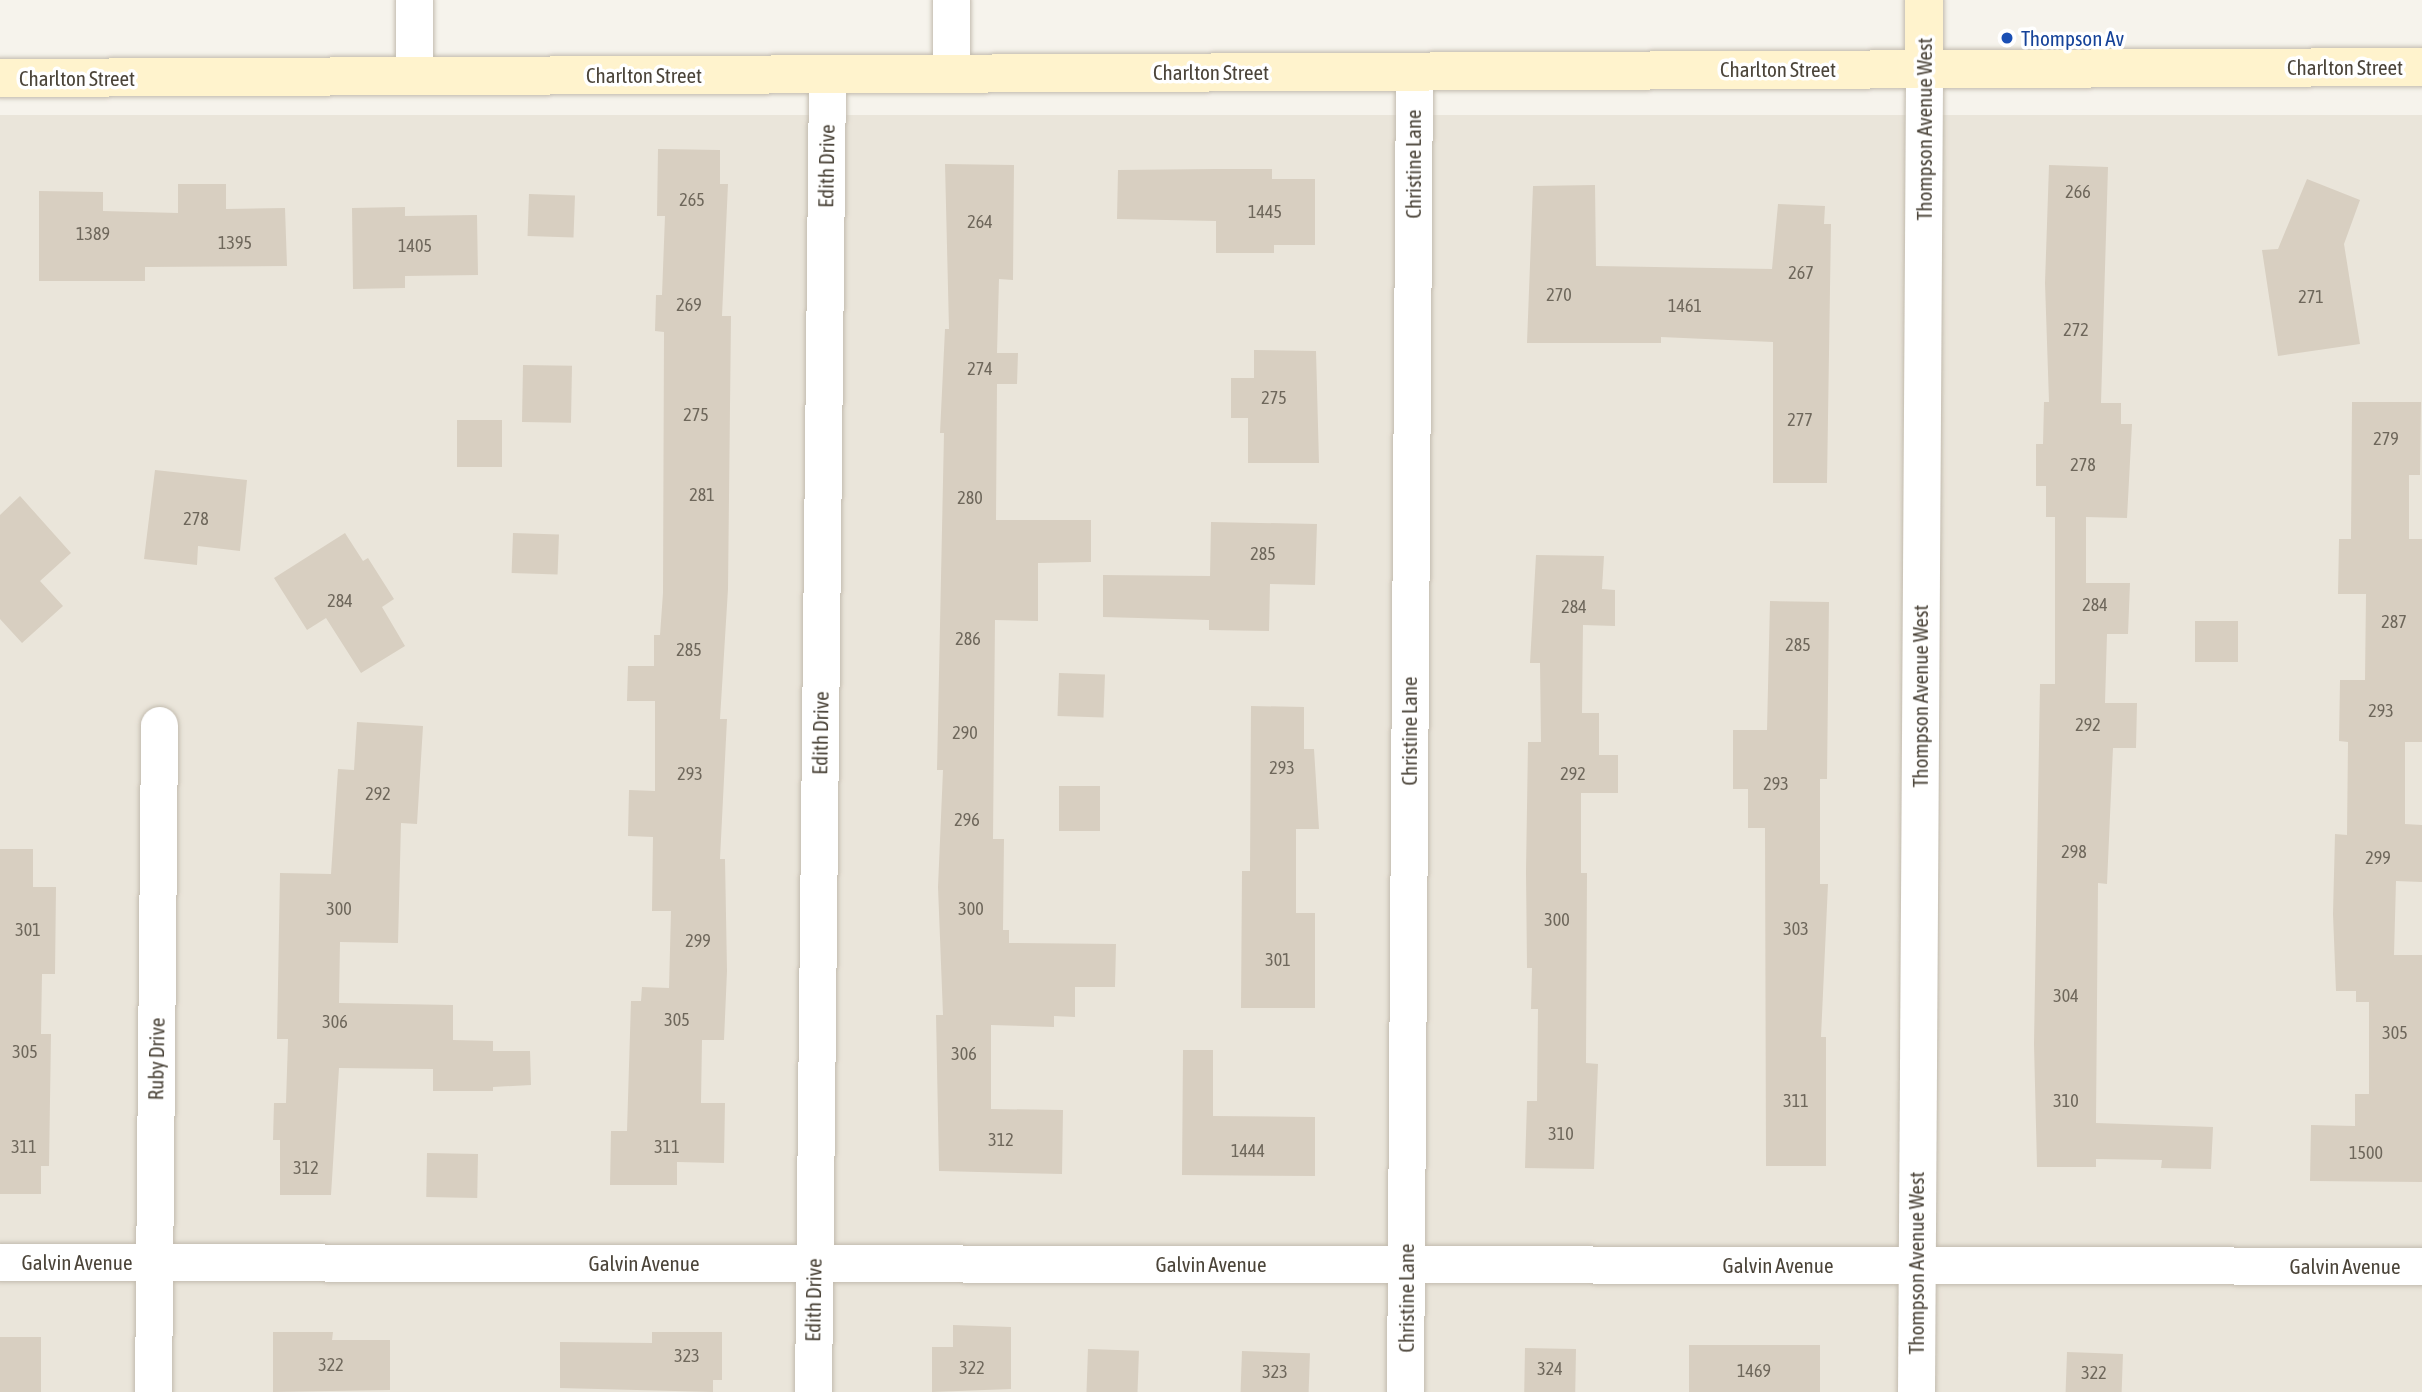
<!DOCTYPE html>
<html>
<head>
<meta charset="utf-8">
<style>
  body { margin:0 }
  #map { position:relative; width:2422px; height:1392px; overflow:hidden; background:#f6f3ec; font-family:"Asap Condensed",sans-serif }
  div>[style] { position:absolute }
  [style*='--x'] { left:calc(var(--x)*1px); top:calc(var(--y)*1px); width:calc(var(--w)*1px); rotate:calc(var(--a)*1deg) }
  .residential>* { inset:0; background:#eae5da; transform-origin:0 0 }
  .building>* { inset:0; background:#d8cfc1; transform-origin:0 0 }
  .roads { filter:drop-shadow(0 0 2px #c2bbae) drop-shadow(0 0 2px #c2bbae) }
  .street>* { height:37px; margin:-18.5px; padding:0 18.5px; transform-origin:18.5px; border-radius:18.5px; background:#fff }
  .secondary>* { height:38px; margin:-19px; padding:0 19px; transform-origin:19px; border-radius:19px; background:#fff3cd }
  .dots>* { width:19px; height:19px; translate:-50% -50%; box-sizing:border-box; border:4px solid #fff; border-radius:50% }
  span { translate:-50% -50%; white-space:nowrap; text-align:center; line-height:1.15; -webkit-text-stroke:7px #fff; paint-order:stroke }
  .number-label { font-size:18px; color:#6e675b }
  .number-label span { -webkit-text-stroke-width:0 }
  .transit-label { font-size:21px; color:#164399 }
  .left { translate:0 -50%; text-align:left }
  .street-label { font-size:21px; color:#4b4439 }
</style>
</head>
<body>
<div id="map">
  <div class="residential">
    <i style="left:2422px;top:115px;width:1277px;height:2422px;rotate:90deg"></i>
  </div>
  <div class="building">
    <i style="clip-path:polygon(658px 149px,720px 150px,720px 184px,728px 184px,722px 316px,731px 316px,728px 589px,720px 719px,727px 719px,720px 859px,725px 859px,727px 971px,724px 1040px,702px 1040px,701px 1103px,725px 1103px,724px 1163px,677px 1162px,677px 1185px,610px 1185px,611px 1131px,627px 1131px,631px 1001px,641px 1001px,642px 987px,669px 988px,671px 911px,652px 911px,653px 837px,628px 836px,629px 790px,655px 791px,655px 701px,627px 701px,628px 666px,654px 666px,654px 635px,660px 635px,663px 593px,664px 332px,655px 331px,656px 295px,662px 295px,665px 216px,657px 216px)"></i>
    <i style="clip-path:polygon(945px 164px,1014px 165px,1013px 280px,999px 279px,997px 353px,1018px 353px,1017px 384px,997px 384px,996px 520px,1091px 520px,1091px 562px,1038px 563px,1038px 621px,995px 620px,993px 839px,1004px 839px,1003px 930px,1009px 930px,1009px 943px,1116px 944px,1115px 987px,1075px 987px,1075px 1017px,1054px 1016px,1054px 1027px,991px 1025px,991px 1109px,1063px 1110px,1062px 1174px,939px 1171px,936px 1015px,943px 1015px,938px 887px,943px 770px,937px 770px,944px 433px,940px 433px,945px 329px,949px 329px)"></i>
    <i style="clip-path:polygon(2049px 165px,2108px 167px,2101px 403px,2121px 403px,2121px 424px,2132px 424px,2127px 518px,2086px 517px,2086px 583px,2130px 583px,2128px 634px,2107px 634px,2105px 703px,2137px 703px,2136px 748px,2113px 748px,2107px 884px,2098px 883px,2096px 1123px,2213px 1127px,2211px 1169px,2161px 1168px,2162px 1160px,2096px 1159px,2096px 1167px,2037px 1167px,2034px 1044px,2040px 684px,2055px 684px,2055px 517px,2046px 517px,2046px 486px,2036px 486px,2036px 444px,2043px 444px,2044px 402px,2049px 402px,2045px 283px)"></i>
    <i style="clip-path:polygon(1216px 169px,1272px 169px,1272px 179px,1315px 179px,1315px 245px,1274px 245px,1274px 253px,1216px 253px,1216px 221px,1117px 219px,1118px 170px)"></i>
    <i style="clip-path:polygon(2307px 179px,2360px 200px,2344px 244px,2360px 344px,2278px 356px,2262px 250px,2278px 249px)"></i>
    <i style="clip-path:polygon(178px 184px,226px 184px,226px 209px,285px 208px,287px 266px,145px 267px,145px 281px,39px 281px,39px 191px,103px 192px,103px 211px,178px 213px)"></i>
    <i style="clip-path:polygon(1595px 185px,1596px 266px,1772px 269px,1778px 204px,1825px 206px,1824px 224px,1831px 224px,1827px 483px,1773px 483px,1773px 342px,1661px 337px,1661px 343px,1527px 343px,1533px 186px)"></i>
    <i style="left:529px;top:194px;width:46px;height:42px;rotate:2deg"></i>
    <i style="clip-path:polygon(405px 207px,405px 216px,477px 215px,478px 275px,405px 276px,405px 288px,353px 289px,352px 208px)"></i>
    <i style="clip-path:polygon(1254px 350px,1316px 351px,1319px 463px,1248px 463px,1248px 418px,1231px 418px,1231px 378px,1254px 378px)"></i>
    <i style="left:523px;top:365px;width:49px;height:57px;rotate:1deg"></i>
    <i style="clip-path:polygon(2352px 402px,2421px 402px,2420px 475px,2409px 475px,2409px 539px,2422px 539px,2422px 742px,2405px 742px,2405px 824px,2422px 825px,2422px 882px,2396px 881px,2394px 955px,2422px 955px,2422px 1182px,2310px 1181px,2311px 1125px,2355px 1126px,2355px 1094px,2369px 1094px,2369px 1002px,2356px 1002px,2356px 991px,2336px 991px,2333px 914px,2335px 834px,2347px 835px,2348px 742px,2339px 741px,2340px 680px,2365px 680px,2366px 594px,2338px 594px,2339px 539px,2351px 539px)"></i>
    <i style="left:457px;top:420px;width:45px;height:47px"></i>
    <i style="clip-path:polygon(155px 470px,247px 480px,240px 551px,198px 546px,197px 565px,144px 559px)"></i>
    <i style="clip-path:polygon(20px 496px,71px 553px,40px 581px,63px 606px,22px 643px,0 619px,0 515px)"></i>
    <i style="clip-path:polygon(1211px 522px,1317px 524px,1315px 585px,1270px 584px,1269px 631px,1209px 630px,1209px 620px,1103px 617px,1103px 575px,1210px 576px)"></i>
    <i style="clip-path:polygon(345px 533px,363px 561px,368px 558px,394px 599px,382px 607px,405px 646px,361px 673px,326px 618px,307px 630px,274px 578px)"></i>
    <i style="left:513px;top:533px;width:46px;height:40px;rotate:2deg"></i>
    <i style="clip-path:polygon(1536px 555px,1604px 556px,1602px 589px,1615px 590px,1615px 626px,1583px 625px,1582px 713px,1599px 713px,1599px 755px,1618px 755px,1618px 793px,1581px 793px,1581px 873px,1587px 873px,1586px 1063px,1598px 1064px,1594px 1169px,1525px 1168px,1527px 1101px,1537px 1101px,1538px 1009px,1531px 1009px,1532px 968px,1527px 968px,1526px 872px,1528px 742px,1541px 742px,1540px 663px,1530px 663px)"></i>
    <i style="clip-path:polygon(1770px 601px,1829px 602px,1827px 779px,1820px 779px,1820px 884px,1828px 884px,1821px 1037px,1826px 1037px,1826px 1166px,1766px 1166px,1765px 828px,1748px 828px,1748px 789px,1733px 789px,1733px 730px,1767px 730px)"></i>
    <i style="left:2195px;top:621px;width:43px;height:41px"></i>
    <i style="left:1059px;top:673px;width:46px;height:43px;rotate:2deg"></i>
    <i style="clip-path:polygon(1251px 706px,1304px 707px,1304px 749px,1314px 749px,1319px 829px,1296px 829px,1296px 913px,1315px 913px,1315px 1008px,1241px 1008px,1242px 871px,1250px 871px)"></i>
    <i style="clip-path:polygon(357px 722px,423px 726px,417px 824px,401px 823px,398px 943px,340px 942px,339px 1003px,453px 1005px,453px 1040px,493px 1041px,493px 1051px,530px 1051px,531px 1085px,493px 1087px,493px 1091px,433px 1091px,433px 1069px,339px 1068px,331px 1195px,280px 1195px,280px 1140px,273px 1140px,274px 1103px,286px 1103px,288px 1039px,277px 1039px,280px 873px,331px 874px,338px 769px,354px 770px)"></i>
    <i style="left:1059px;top:786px;width:41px;height:45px"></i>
    <i style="clip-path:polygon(0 849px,33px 849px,33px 887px,56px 887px,55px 974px,42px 974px,41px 1034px,51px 1034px,49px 1166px,41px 1166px,41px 1194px,0 1194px)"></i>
    <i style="clip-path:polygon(1183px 1050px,1213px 1050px,1213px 1116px,1315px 1117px,1315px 1176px,1182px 1175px)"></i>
    <i style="left:427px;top:1153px;width:51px;height:44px;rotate:1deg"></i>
    <i style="clip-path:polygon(953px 1325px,1011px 1327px,1011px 1389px,932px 1392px,932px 1347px,953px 1347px)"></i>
    <i style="clip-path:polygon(273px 1332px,333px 1332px,332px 1340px,390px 1340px,390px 1390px,273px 1392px)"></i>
    <i style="clip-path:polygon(652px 1332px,722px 1332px,722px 1380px,713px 1380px,713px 1392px,560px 1388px,560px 1342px,652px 1343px)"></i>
    <i style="left:0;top:1337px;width:41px;height:55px"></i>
    <i style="left:1820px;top:1345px;width:47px;height:131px;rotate:90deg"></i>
    <i style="left:1525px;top:1348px;width:51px;height:44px;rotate:1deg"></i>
    <i style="left:1088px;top:1349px;width:51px;height:43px;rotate:2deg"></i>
    <i style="left:1242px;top:1351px;width:68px;height:41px;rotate:2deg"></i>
    <i style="left:2067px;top:1352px;width:56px;height:40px;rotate:2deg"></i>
  </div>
  <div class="roads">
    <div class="street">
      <i style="--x:951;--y:74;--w:74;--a:-90"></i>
      <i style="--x:414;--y:76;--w:76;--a:-90"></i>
      <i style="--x:0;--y:1262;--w:2422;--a:0.09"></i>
      <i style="--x:153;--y:1392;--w:667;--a:-89.48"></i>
      <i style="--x:813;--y:1392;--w:1318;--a:-89.39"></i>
      <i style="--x:1405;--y:1392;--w:1321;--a:-89.61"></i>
      <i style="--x:1916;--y:1392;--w:1324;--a:-89.65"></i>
    </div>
    <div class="secondary">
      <i style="--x:1924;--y:68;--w:68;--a:-90"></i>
      <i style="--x:0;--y:78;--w:2422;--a:-0.26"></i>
    </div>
  </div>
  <div class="dots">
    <i style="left:2007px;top:38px;background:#1a4fb4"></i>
  </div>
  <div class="number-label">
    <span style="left:2078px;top:192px">266</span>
    <span style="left:692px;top:200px">265</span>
    <span style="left:1265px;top:212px">1445</span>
    <span style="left:980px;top:222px">264</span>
    <span style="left:93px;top:234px">1389</span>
    <span style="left:235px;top:243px">1395</span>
    <span style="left:415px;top:246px">1405</span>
    <span style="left:1801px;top:273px">267</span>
    <span style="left:1559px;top:295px">270</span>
    <span style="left:2311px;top:297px">271</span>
    <span style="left:689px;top:305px">269</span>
    <span style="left:1685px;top:306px">1461</span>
    <span style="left:2076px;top:330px">272</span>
    <span style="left:980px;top:369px">274</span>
    <span style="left:1274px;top:398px">275</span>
    <span style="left:696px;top:415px">275</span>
    <span style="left:1800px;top:420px">277</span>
    <span style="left:2386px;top:439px">279</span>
    <span style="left:2083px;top:465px">278</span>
    <span style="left:702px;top:495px">281</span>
    <span style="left:970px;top:498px">280</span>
    <span style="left:196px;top:519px">278</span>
    <span style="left:1263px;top:554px">285</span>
    <span style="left:340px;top:601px">284</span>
    <span style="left:2095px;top:605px">284</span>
    <span style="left:1574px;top:607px">284</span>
    <span style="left:2394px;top:622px">287</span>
    <span style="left:968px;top:639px">286</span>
    <span style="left:1798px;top:645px">285</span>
    <span style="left:689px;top:650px">285</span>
    <span style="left:2381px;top:711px">293</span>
    <span style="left:2088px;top:725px">292</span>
    <span style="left:965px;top:733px">290</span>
    <span style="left:1282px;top:768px">293</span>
    <span style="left:690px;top:774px">293</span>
    <span style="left:1573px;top:774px">292</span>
    <span style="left:1776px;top:784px">293</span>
    <span style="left:378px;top:794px">292</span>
    <span style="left:967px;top:820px">296</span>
    <span style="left:2074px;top:852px">298</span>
    <span style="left:2378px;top:858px">299</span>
    <span style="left:339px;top:909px">300</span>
    <span style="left:971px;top:909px">300</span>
    <span style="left:1557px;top:920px">300</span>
    <span style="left:1796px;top:929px">303</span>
    <span style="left:28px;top:930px">301</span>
    <span style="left:698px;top:941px">299</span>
    <span style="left:1278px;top:960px">301</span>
    <span style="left:2066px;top:996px">304</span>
    <span style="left:677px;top:1020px">305</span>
    <span style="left:335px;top:1022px">306</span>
    <span style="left:2395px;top:1033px">305</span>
    <span style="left:25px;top:1052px">305</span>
    <span style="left:964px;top:1054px">306</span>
    <span style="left:1796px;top:1101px">311</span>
    <span style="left:2066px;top:1101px">310</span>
    <span style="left:1561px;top:1134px">310</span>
    <span style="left:1001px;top:1140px">312</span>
    <span style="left:24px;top:1147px">311</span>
    <span style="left:667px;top:1147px">311</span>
    <span style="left:1248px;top:1151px">1444</span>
    <span style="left:2366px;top:1153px">1500</span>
    <span style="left:306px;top:1168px">312</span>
    <span style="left:687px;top:1356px">323</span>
    <span style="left:331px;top:1365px">322</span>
    <span style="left:972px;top:1368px">322</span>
    <span style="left:1550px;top:1369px">324</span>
    <span style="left:1754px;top:1371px">1469</span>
    <span style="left:1275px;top:1372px">323</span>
    <span style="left:2094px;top:1373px">322</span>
  </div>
  <div class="transit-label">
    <span class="left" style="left:2021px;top:38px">Thompson Av</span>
  </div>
  <div class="street-label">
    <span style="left:2345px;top:67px">Charlton Street</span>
    <span style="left:1778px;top:69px">Charlton Street</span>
    <span style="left:1211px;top:72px">Charlton Street</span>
    <span style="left:644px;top:75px">Charlton Street</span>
    <span style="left:77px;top:78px">Charlton Street</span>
    <span style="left:1924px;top:129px;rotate:-90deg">Thompson Avenue West</span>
    <span style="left:1413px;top:164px;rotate:-90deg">Christine Lane</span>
    <span style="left:826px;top:166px;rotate:-89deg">Edith Drive</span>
    <span style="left:1920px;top:696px;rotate:-90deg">Thompson Avenue West</span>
    <span style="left:1409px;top:731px;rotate:-90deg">Christine Lane</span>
    <span style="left:820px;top:733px;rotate:-89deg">Edith Drive</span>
    <span style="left:156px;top:1059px;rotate:-89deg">Ruby Drive</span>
    <span style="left:77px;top:1262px">Galvin Avenue</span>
    <span style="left:644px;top:1263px">Galvin Avenue</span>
    <span style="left:1916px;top:1263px;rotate:-90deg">Thompson Avenue West</span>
    <span style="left:1211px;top:1264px">Galvin Avenue</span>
    <span style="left:1778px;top:1265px">Galvin Avenue</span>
    <span style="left:2345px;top:1266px">Galvin Avenue</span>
    <span style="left:1406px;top:1298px;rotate:-90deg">Christine Lane</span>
    <span style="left:813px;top:1300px;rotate:-89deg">Edith Drive</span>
  </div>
</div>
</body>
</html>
